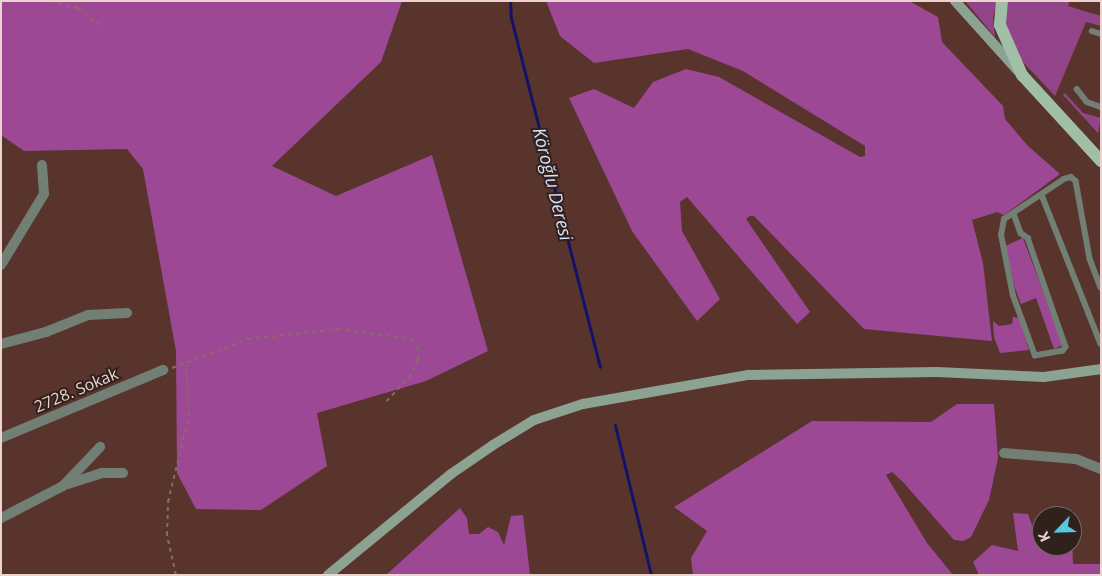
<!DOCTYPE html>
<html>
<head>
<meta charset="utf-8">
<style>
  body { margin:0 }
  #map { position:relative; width:1102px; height:576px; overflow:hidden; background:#58342d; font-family:"Open Sans",sans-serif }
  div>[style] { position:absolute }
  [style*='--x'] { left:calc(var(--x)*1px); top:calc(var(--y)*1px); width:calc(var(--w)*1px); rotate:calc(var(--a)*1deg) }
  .green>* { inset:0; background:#924489 }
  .forest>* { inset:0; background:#9d4894 }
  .stream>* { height:3px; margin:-1.5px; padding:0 1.5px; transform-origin:1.5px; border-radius:1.5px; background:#13116c }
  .path>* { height:2px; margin-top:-1px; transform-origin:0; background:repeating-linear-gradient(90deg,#8a6a64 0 4px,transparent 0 8px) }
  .lane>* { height:5.5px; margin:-2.75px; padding:0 2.75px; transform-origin:2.75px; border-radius:2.75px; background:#717f74 }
  .street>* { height:10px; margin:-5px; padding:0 5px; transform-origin:5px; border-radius:5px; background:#717f74 }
  .secondary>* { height:10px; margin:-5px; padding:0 5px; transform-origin:5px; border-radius:5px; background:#8ca391 }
  .primary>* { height:12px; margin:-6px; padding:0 6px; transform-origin:6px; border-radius:6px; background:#a1bea7 }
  span { translate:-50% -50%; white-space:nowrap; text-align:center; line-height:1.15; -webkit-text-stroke:4px #31211d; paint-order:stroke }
  .street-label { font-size:16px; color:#ebd4cf }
  .water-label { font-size:18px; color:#d9e1fb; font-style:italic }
  .frame { position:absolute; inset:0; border:2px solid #ebd4cf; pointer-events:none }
  .north { position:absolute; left:1032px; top:506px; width:50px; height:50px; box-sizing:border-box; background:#31211d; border:1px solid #7b6964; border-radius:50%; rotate:246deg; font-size:14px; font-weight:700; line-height:20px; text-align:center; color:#ebd4cf }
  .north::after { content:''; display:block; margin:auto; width:18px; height:22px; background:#55cadf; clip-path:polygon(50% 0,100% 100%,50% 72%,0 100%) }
</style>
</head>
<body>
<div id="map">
  <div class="green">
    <i style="clip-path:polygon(965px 1px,997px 1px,993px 18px,995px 37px)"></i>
    <i style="clip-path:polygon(1008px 1px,1070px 1px,1068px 6px,1101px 16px,1101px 26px,1086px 22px,1055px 96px,1020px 59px,1004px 22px)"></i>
    <i style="clip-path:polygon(1065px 93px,1083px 113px,1101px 118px,1098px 133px,1063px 95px)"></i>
  </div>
  <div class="forest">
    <i style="clip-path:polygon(1px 1px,402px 1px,381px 62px,272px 166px,336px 196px,432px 155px,488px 351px,426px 381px,317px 413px,327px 466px,261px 510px,196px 509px,177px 473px,176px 351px,143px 169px,127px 149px,24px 151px,1px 135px)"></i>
    <i style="clip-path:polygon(546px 1px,909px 1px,938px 17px,942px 42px,1003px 106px,1005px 119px,1027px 145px,1060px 174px,1004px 215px,997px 212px,972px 220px,983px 263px,992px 341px,864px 329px,754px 216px,750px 216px,746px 219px,810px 312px,797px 324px,687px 197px,680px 202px,682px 231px,720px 299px,697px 321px,632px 231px,569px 98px,594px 89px,634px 108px,653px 82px,686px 69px,719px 77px,860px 157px,865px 156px,865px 146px,743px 71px,688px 49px,594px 63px,560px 36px)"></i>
    <i style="clip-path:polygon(1023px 238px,1063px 345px,1054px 349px,1036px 298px,1021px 304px,1015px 288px,1005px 246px)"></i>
    <i style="clip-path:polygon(1013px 317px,1019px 318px,1029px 350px,1000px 353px,994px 337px,993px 321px,999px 326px,1012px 324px)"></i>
    <i style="clip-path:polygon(957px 404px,994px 404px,998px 458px,989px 500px,971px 537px,963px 541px,954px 540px,903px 482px,892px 472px,886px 475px,927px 543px,953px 575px,693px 575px,691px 558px,707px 531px,674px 507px,812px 421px,931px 422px)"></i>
    <i style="clip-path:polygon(460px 508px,467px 518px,469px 534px,479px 534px,488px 527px,498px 532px,504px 545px,511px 516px,523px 515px,530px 575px,386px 575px)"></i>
    <i style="clip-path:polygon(1013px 513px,1028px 514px,1032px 525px,1042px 534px,1042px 546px,1072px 546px,1072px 540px,1073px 564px,1101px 564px,1101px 575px,979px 575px,973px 562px,992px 545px,1018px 551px)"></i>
  </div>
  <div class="stream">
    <i style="--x:510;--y:1;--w:17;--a:87"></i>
    <i style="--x:511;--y:18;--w:360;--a:75.7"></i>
    <i style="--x:615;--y:425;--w:154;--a:76.5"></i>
  </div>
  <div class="path">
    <i style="--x:51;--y:1;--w:28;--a:15"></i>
    <i style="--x:78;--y:8;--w:28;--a:38"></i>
    <i style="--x:172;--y:368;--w:81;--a:-20.9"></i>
    <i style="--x:248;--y:339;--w:91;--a:-6.3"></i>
    <i style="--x:338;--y:329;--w:74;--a:7.8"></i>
    <i style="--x:411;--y:339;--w:11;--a:49"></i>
    <i style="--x:418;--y:347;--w:12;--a:90"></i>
    <i style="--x:418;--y:359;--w:17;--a:114"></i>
    <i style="--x:411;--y:375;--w:37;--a:133"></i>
    <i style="--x:176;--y:575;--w:41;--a:-102.7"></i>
    <i style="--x:167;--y:535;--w:33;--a:-88"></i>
    <i style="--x:168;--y:502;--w:89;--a:-76.4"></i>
    <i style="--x:189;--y:415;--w:50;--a:-93.4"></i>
  </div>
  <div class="lane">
    <i style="--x:1092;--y:31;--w:9;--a:18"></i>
    <i style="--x:1077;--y:89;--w:16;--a:52"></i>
    <i style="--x:1087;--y:102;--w:15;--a:20"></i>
    <i style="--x:1042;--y:195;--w:160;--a:68.4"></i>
    <i style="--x:1014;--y:214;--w:20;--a:70"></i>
    <i style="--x:1021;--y:233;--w:9;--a:36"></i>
    <i style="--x:1028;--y:238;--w:115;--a:70.8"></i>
    <i style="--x:1066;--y:347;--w:5;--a:127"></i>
    <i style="--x:1063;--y:351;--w:28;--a:170"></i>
    <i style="--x:1035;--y:356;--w:64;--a:-110.1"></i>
    <i style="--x:1013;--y:296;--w:62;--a:-101.1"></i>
    <i style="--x:1001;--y:235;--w:16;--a:-79"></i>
    <i style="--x:1004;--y:219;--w:72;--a:-33.7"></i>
    <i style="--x:1064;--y:179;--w:7;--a:-16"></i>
    <i style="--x:1071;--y:177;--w:6;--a:39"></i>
    <i style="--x:1076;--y:181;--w:79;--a:79.8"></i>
    <i style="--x:1090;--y:259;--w:30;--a:69"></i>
  </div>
  <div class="street">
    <i style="--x:1;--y:265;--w:83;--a:-58.8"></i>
    <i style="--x:44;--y:194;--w:29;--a:-94"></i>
    <i style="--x:1;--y:344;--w:47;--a:-14.9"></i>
    <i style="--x:46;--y:332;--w:45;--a:-22"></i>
    <i style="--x:88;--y:315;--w:39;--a:-3"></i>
    <i style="--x:1;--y:438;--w:176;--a:-22.8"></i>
    <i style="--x:1004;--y:453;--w:72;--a:4.8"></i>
    <i style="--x:1076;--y:459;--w:27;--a:22"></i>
    <i style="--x:68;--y:484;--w:36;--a:-18"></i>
    <i style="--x:102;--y:473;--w:21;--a:0"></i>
    <i style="--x:1;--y:518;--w:70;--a:-27.3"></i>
    <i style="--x:63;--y:486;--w:54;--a:-46.5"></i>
  </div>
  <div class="secondary">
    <i style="--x:955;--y:1;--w:94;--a:48"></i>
    <i style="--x:328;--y:575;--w:159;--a:-39.4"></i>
    <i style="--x:451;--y:474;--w:51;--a:-34.6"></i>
    <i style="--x:493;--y:445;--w:48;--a:-31.4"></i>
    <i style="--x:534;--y:420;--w:52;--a:-18.1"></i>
    <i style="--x:583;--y:404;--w:168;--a:-10"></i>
    <i style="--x:748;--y:375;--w:189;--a:-0.9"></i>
    <i style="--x:937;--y:372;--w:107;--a:2.7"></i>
    <i style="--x:1044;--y:377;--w:58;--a:-8"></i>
  </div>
  <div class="primary">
    <i style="--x:1002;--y:1;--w:24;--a:95"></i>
    <i style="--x:1000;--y:25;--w:55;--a:66.3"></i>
    <i style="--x:1022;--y:75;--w:117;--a:47.4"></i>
  </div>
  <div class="street-label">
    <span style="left:76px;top:390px;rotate:-23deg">2728. Sokak</span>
  </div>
  <div class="water-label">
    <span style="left:553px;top:184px;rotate:76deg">Köroğlu Deresi</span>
  </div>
  <div class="frame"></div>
  <div class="north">K</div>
</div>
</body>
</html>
